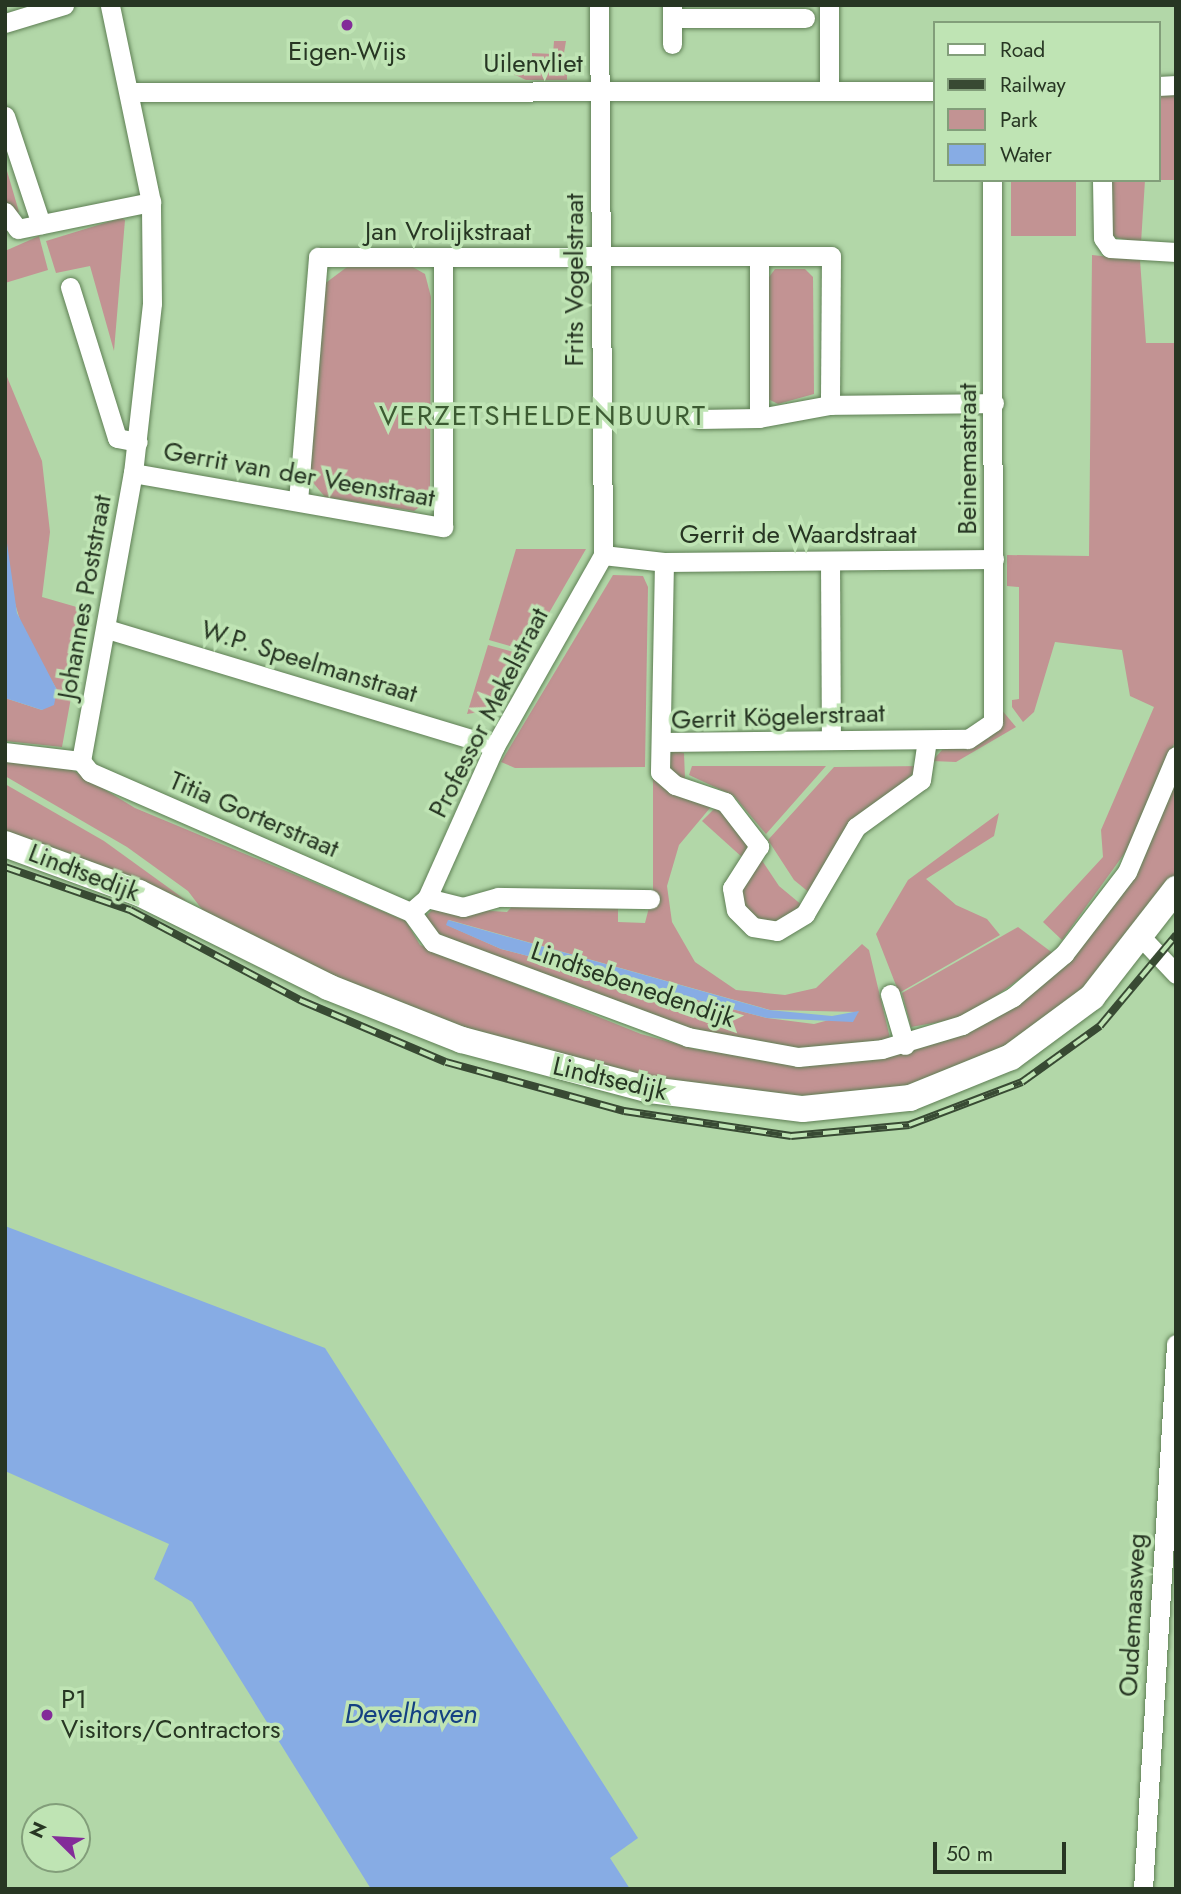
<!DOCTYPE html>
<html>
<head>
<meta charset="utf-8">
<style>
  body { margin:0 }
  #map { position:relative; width:1181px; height:1894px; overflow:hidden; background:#b2d7a8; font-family:Jost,sans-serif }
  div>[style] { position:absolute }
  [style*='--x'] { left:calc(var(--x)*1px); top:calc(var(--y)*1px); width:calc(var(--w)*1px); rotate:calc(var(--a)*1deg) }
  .green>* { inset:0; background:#c29393; transform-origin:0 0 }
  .water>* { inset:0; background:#87ace4 }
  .roads { filter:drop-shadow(0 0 2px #5e7f54) drop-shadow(0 0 2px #5e7f54) }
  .minor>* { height:19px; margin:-9.5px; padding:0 9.5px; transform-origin:9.5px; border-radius:9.5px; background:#fff }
  .secondary>* { height:26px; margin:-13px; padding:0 13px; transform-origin:13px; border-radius:13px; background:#fff }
  .rail>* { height:8px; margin-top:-4px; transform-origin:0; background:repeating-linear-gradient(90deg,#bfe4b4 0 16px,#384a33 0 32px); box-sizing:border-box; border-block:2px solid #384a33 }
  .dots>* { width:19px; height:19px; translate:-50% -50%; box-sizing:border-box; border:4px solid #bfe4b4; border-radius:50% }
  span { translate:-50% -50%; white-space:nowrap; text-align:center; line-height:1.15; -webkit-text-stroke:7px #bfe4b4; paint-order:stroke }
  .poi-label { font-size:26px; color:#273623 }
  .left { translate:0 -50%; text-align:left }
  .street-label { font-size:26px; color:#273623 }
  .neighbourhood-label { font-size:28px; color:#3c5b32; letter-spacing:2px }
  .water-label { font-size:28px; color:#144082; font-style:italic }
  .frame { position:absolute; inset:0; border:7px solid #273623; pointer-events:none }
  .legend { position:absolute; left:933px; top:21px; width:228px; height:161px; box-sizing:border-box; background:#bfe4b4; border:2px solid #829e7a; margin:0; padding:9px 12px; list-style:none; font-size:21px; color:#273623 }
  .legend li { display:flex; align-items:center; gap:14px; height:35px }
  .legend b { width:35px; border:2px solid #829e7a }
  .north { position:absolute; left:21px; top:1803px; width:70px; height:70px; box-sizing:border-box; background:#bfe4b4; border:2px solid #829e7a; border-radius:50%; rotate:294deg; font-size:19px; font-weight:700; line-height:28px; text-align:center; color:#273623 }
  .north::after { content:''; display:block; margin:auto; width:24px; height:32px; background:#832c99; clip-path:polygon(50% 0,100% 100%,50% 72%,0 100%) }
  .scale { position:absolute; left:933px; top:1842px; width:133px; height:32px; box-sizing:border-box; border:4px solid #273623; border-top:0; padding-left:9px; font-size:21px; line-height:24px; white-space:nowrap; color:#273623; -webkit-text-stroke:5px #bfe4b4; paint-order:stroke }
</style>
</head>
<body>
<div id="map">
  <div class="green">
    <i style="clip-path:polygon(554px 41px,566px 41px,563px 59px,532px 62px,532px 53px,553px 54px)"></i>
    <i style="clip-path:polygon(507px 71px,567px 72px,567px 80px,526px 80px)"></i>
    <i style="left:1176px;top:95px;width:85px;height:18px;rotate:90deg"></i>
    <i style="clip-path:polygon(5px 164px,19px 212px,16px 213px,5px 200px)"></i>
    <i style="left:1011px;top:180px;width:65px;height:56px"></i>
    <i style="clip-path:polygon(1109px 180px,1145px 180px,1141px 243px,1109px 236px)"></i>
    <i style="clip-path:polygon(121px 218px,125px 220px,114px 351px,90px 266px,56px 273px,46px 241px)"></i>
    <i style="clip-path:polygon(39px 236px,48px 270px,5px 283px,5px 251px)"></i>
    <i style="clip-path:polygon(1092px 255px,1140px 260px,1146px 343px,1176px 343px,1176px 739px,1137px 836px,1062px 940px,1043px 922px,1103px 857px,1101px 830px,1154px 707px,1130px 696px,1122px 650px,1055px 642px,1034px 712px,1023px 722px,1012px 707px,1012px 700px,1019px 699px,1019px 587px,1007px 586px,1007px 555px,1089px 556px)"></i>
    <i style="clip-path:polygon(411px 266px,425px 274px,431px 297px,430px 499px,414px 511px,325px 497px,310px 479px,323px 285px,347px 267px)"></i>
    <i style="clip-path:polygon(775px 269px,805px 269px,813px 277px,814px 394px,778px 404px,768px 399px,767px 280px)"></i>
    <i style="clip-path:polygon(5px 372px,42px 461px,50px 532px,42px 597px,87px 610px,62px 747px,5px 741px,5px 698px,42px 710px,57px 690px,23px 630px,13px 597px,5px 529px)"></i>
    <i style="clip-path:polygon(516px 549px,586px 549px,527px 651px,489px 640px)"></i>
    <i style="clip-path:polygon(613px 575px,643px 576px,648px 587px,645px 767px,515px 768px,501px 762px)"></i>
    <i style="clip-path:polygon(488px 645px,524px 655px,495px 718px,492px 710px,467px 714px)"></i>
    <i style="clip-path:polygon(1001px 709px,1016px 727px,956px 762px,932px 761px,942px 750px,989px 738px)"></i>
    <i style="clip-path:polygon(664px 748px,684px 753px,685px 779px,673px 779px)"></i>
    <i style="clip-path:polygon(5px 756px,66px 766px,135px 808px,406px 921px,420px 945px,641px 1034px,695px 1049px,804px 1065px,859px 1061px,946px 1038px,1074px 950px,1107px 914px,1135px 864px,1176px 769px,1176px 875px,1089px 987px,989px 1059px,939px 1079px,845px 1100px,617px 1077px,384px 1001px,204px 912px,188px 891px,127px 847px,5px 776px)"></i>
    <i style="clip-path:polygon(826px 766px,766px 834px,734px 796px,689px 775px,692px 766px)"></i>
    <i style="clip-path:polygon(922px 766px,884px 798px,811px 894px,794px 880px,768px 840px,834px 767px)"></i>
    <i style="clip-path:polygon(evenodd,653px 768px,715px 802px,679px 845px,667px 886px,672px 922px,695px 962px,736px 990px,785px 995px,816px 988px,862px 944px,869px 950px,890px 1038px,847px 1051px,735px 1044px,435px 938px,423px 919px,435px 907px,507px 912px,516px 902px,618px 906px,618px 922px,645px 923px,653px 892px,653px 768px,449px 920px,770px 1010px,859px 1012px,814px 1024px,767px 1018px,501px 949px,447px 925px,449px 920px)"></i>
    <i style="clip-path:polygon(5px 784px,104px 841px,187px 901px,5px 833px)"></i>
    <i style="clip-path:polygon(719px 804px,749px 845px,743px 858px,702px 821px)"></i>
    <i style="clip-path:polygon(999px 813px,994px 836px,926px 879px,956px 905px,987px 919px,1000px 935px,899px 993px,876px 934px,908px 880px)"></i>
    <i style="clip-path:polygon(757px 853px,779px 886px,803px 906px,792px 920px,757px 924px,737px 896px)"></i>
    <i style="clip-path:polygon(1018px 927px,1054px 954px,967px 1017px,911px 1027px,902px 993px)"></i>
  </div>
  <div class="water">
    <i style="clip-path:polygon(5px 529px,17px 613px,57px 690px,54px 705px,42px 710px,5px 698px)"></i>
    <i style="clip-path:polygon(448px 920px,769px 1010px,832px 1016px,859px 1011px,853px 1022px,767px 1018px,501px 949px,446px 925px)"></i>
    <i style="clip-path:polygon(5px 1226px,325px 1348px,638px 1838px,610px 1858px,630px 1889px,371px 1889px,192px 1602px,154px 1579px,169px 1544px,5px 1471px)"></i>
  </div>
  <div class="roads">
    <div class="minor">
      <i style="--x:599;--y:5;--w:550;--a:89.58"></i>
      <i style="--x:829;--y:5;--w:85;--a:90"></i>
      <i style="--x:672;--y:18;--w:133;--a:0"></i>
      <i style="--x:5;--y:23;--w:62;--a:-17"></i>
      <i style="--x:672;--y:44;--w:38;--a:-90"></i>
      <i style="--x:1158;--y:86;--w:18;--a:-3"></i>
      <i style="--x:133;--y:92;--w:801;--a:-0.07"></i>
      <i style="--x:5;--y:116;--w:114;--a:71.6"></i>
      <i style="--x:1102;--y:180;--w:58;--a:89"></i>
      <i style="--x:1103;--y:238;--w:12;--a:55"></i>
      <i style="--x:1110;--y:248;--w:66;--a:3.5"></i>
      <i style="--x:5;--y:212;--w:21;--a:53"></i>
      <i style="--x:18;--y:229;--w:136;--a:-11.5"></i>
      <i style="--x:70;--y:287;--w:158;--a:72.7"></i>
      <i style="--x:117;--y:438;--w:21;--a:11"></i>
      <i style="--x:759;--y:418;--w:161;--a:-90"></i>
      <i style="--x:698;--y:419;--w:61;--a:-0.9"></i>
      <i style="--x:759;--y:418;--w:72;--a:-10.4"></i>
      <i style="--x:830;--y:405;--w:164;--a:-0.7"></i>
      <i style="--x:133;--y:473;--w:315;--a:9.9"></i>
      <i style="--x:443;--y:527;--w:268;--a:-90"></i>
      <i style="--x:298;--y:501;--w:245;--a:-85.3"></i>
      <i style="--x:318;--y:257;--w:513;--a:-0.11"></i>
      <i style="--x:831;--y:256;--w:149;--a:90.4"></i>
      <i style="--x:603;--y:555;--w:61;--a:6.5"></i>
      <i style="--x:664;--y:562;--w:330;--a:-0.5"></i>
      <i style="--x:830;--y:561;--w:178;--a:89.7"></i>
      <i style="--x:664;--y:562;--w:210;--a:91.1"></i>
      <i style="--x:660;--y:772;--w:20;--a:41"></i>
      <i style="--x:675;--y:785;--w:53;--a:18.8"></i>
      <i style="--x:725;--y:802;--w:56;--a:52.3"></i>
      <i style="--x:759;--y:846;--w:50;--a:122.7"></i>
      <i style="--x:732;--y:888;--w:22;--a:80"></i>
      <i style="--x:736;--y:910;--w:24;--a:45"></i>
      <i style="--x:753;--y:927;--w:24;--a:9"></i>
      <i style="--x:777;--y:931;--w:33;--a:-31"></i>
      <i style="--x:805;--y:914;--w:101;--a:-59.6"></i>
      <i style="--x:856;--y:827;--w:80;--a:-35.9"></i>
      <i style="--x:921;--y:780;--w:40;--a:-81.5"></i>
      <i style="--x:107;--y:629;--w:405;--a:16.8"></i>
      <i style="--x:662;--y:742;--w:306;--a:-0.6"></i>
      <i style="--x:968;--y:739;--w:30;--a:-34"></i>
      <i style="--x:993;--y:722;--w:542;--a:-90.11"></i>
      <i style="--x:5;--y:752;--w:77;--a:6.8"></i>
      <i style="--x:81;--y:761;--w:293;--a:-79.8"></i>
      <i style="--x:133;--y:473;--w:171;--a:-83.6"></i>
      <i style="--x:152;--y:303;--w:101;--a:-90.6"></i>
      <i style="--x:151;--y:202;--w:201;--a:-101.8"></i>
      <i style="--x:81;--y:761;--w:14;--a:51"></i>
      <i style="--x:90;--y:772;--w:350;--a:23.6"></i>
      <i style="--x:427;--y:898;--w:37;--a:14"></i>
      <i style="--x:463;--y:907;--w:36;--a:-16"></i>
      <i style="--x:498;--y:897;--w:152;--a:0.8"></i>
      <i style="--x:411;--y:912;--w:37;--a:54"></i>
      <i style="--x:433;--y:942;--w:272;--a:20.4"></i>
      <i style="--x:688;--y:1037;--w:112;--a:10.3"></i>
      <i style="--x:798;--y:1057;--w:84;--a:-5.4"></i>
      <i style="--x:882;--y:1049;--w:84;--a:-16.7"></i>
      <i style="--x:962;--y:1025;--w:58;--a:-28.8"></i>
      <i style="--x:1013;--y:997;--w:67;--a:-40.1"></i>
      <i style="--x:1064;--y:954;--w:103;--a:-52.5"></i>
      <i style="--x:1127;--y:872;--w:126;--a:-67.1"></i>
      <i style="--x:411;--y:912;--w:21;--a:-41"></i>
      <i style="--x:427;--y:898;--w:167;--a:-65.9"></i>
      <i style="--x:495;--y:746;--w:219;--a:-60.5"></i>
      <i style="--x:1142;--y:938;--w:50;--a:46.6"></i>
      <i style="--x:890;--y:994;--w:53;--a:73.6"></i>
      <i style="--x:1143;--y:1889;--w:546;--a:-86.53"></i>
    </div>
    <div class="secondary">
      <i style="--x:5;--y:844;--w:143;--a:20.1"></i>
      <i style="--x:139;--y:893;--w:211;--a:26.4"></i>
      <i style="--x:328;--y:987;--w:144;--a:21.6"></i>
      <i style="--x:462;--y:1040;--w:195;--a:14.9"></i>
      <i style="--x:650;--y:1090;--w:154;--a:7.1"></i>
      <i style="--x:803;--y:1109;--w:108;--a:-5.9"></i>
      <i style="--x:910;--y:1098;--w:109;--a:-22.1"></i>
      <i style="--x:1011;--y:1057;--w:101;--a:-36.5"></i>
      <i style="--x:1092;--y:997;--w:137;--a:-52.1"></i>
    </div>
  </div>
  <div class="rail">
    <i style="--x:5;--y:867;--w:132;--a:19"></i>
    <i style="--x:130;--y:910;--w:195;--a:27.9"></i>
    <i style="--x:302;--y:1001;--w:156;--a:23"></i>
    <i style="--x:446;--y:1062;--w:185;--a:15.4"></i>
    <i style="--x:624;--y:1111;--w:169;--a:8.5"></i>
    <i style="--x:791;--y:1136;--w:119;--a:-5.3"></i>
    <i style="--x:909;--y:1125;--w:121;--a:-20.8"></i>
    <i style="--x:1022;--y:1082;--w:96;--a:-35.7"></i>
    <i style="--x:1100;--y:1026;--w:119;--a:-50.1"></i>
  </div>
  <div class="dots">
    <i style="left:347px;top:25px;background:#832c99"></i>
    <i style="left:47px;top:1715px;background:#832c99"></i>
  </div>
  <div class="poi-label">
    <span style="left:347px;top:52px">Eigen-Wijs</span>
    <span class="left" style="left:61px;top:1715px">P1<br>Visitors/Contractors</span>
  </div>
  <div class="street-label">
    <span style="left:533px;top:64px">Uilenvliet</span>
    <span style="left:448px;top:232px">Jan Vrolijkstraat</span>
    <span style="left:575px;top:280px;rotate:-90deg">Frits Vogelstraat</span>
    <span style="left:968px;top:459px;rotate:-90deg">Beinemastraat</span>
    <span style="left:299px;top:475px;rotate:10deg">Gerrit van der Veenstraat</span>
    <span style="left:798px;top:535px">Gerrit de Waardstraat</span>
    <span style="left:85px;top:597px;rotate:-80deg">Johannes Poststraat</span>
    <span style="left:309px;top:662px;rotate:17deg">W.P. Speelmanstraat</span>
    <span style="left:489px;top:713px;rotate:-63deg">Professor Mekelstraat</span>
    <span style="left:778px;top:717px;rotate:-2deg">Gerrit Kögelerstraat</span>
    <span style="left:254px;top:815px;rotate:23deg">Titia Gorterstraat</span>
    <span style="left:84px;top:873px;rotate:21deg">Lindtsedijk</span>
    <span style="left:633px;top:985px;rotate:19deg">Lindtsebenedendijk</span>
    <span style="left:610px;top:1079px;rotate:13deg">Lindtsedijk</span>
    <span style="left:1133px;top:1615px;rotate:-87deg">Oudemaasweg</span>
  </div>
  <div class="neighbourhood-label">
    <span style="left:543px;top:416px">VERZETSHELDENBUURT</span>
  </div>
  <div class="water-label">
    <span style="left:411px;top:1714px">Develhaven</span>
  </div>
  <div class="frame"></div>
  <ul class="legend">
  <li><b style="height:9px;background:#fff"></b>Road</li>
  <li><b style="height:9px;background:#384a33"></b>Railway</li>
  <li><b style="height:19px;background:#c29393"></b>Park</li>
  <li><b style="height:19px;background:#87ace4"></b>Water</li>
  </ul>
  <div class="north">N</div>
  <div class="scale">50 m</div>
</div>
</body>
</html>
